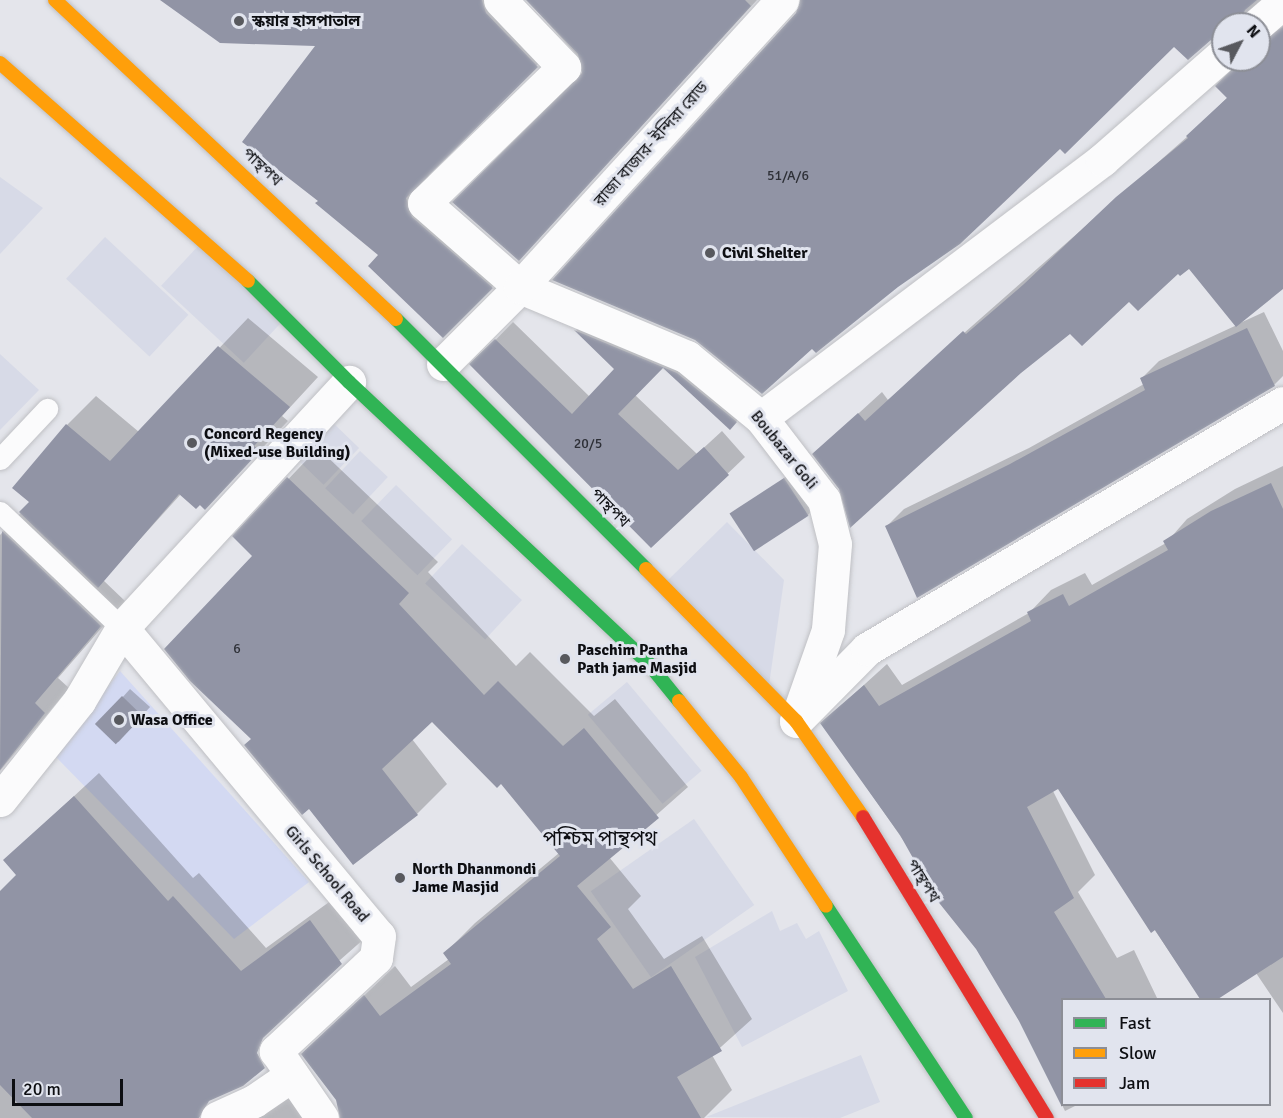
<!DOCTYPE html>
<html>
<head>
<meta charset="utf-8">
<style>
  body { margin:0 }
  #map { position:relative; width:1283px; height:1118px; overflow:hidden; background:#e4e5eb; font-family:Signika,"Noto Sans Bengali",sans-serif }
  div>[style] { position:absolute }
  [style*='--x'] { left:calc(var(--x)*1px); top:calc(var(--y)*1px); width:calc(var(--w)*1px); rotate:calc(var(--a)*1deg) }
  .built>* { inset:0; background:#d7dae7; transform-origin:0 0 }
  .green>* { inset:0; background:#d3d9f2 }
  .shadow>* { inset:0; background:#0003; transform-origin:0 0 }
  .building>* { inset:0; background:#9194a5; transform-origin:0 0 }
  .roads { filter:drop-shadow(0 0 2px #bfc0c4) drop-shadow(0 0 2px #bfc0c4) }
  .lane>* { height:21px; margin:-10.5px; padding:0 10.5px; transform-origin:10.5px; border-radius:10.5px; background:#fbfbfc }
  .street>* { height:33px; margin:-16.5px; padding:0 16.5px; transform-origin:16.5px; border-radius:16.5px; background:#fbfbfc }
  .fast>* { height:14px; margin:-7px; padding:0 7px; transform-origin:7px; border-radius:7px; background:#30b455 }
  .slow>* { height:14px; margin:-7px; padding:0 7px; transform-origin:7px; border-radius:7px; background:#ff9f0a }
  .jam>* { height:14px; margin:-7px; padding:0 7px; transform-origin:7px; border-radius:7px; background:#e5322d }
  .dots>* { width:16px; height:16px; translate:-50% -50%; box-sizing:border-box; border:3px solid #e1e4ee; border-radius:50% }
  span { translate:-50% -50%; white-space:nowrap; text-align:center; line-height:1.15; -webkit-text-stroke:6px #e1e4ee; paint-order:stroke }
  .number-label { font-size:14px; color:#2e3037 }
  .number-label span { -webkit-text-stroke-width:0 }
  .poi-label { font-size:16px; color:#0d0e12; font-weight:700 }
  .left { translate:0 -50%; text-align:left }
  .street-label { font-size:16px; color:#0d0e12 }
  .quarter-label { font-size:20px; color:#0d0e12 }
  .legend { position:absolute; left:1061px; top:998px; width:210px; height:108px; box-sizing:border-box; background:#e1e4ee; border:2px solid #8c8e96; margin:0; padding:8px 10px; list-style:none; font-size:18px; color:#0d0e12 }
  .legend li { display:flex; align-items:center; gap:12px; height:30px }
  .legend b { width:30px; border:2px solid #8c8e96 }
  .north { position:absolute; left:1211px; top:12px; width:60px; height:60px; box-sizing:border-box; background:#e1e4ee; border:2px solid #8c8e96; border-radius:50%; rotate:49deg; font-size:16px; font-weight:700; line-height:24px; text-align:center; color:#0d0e12 }
  .north::after { content:''; display:block; margin:auto; width:21px; height:27px; background:#58595e; clip-path:polygon(50% 0,100% 100%,50% 72%,0 100%) }
  .scale { position:absolute; left:12px; top:1079px; width:111px; height:27px; box-sizing:border-box; border:3px solid #0d0e12; border-top:0; padding-left:8px; font-size:18px; line-height:21px; white-space:nowrap; color:#0d0e12; -webkit-text-stroke:4px #e1e4ee; paint-order:stroke }
</style>
</head>
<body>
<div id="map">
  <div class="built">
    <i style="clip-path:polygon(0 177px,43px 208px,0 254px)"></i>
    <i style="left:105px;top:237px;width:114px;height:57px;rotate:43deg"></i>
    <i style="left:200px;top:244px;width:113px;height:57px;rotate:43deg"></i>
    <i style="clip-path:polygon(0 354px,39px 390px,0 430px)"></i>
    <i style="left:331px;top:421px;width:39px;height:51px;rotate:44deg"></i>
    <i style="left:360px;top:451px;width:38px;height:51px;rotate:43deg"></i>
    <i style="left:396px;top:485px;width:78px;height:50px;rotate:44deg"></i>
    <i style="clip-path:polygon(727px 522px,784px 580px,767px 699px,662px 586px)"></i>
    <i style="left:462px;top:544px;width:82px;height:54px;rotate:43deg"></i>
    <i style="left:627px;top:682px;width:116px;height:51px;rotate:50deg"></i>
    <i style="left:694px;top:819px;width:105px;height:126px;rotate:55deg"></i>
    <i style="clip-path:polygon(772px 911px,780px 931px,797px 923px,806px 939px,819px 931px,848px 991px,742px 1047px,695px 957px)"></i>
    <i style="clip-path:polygon(861px 1055px,880px 1102px,840px 1118px,706px 1117px)"></i>
  </div>
  <div class="green">
    <i style="clip-path:polygon(120px 671px,309px 882px,234px 939px,55px 756px)"></i>
  </div>
  <div class="shadow">
    <i style="clip-path:polygon(163px 0,518px 0,559px 43px,428px 174px,434px 195px,514px 265px,443px 336px,381px 255px,320px 200px,318px 45px)"></i>
    <i style="clip-path:polygon(527px 0,757px 0,541px 236px,584px 63px)"></i>
    <i style="clip-path:polygon(800px 0,1263px 0,1283px 19px,1283px 287px,1240px 323px,1264px 312px,1283px 351px,1283px 376px,1274px 385px,887px 526px,904px 509px,1029px 448px,1144px 384px,1142px 378px,1159px 361px,1237px 325px,1189px 267px,1070px 332px,840px 488px,814px 454px,882px 392px,888px 400px,1188px 136px,1228px 97px,1242px 60px,1259px 60px,1259px 24px,1223px 24px,1223px 36px,1174px 45px,1060px 147px,797px 13px)"></i>
    <i style="clip-path:polygon(593px 313px,753px 404px,730px 428px,663px 367px,635px 395px,697px 454px,722px 431px,745px 457px,652px 546px,472px 364px,513px 322px,590px 397px,616px 369px,576px 330px)"></i>
    <i style="clip-path:polygon(248px 318px,318px 377px,282px 416px,288px 421px,205px 508px,181px 494px,103px 580px,125px 601px,58px 678px,69px 688px,0 771px,0 535px,31px 502px,67px 425px,96px 396px,139px 432px)"></i>
    <i style="clip-path:polygon(318px 448px,438px 562px,428px 572px,516px 666px,530px 652px,594px 716px,615px 699px,688px 787px,609px 857px,641px 896px,628px 909px,664px 959px,702px 936px,752px 1019px,712px 1055px,732px 1090px,704px 1118px,340px 1118px,337px 1100px,303px 1054px,395px 966px,411px 987px,449px 959px,445px 953px,475px 923px,559px 853px,501px 782px,432px 720px,412px 739px,447px 784px,417px 814px,253px 739px,254px 556px,234px 536px)"></i>
    <i style="clip-path:polygon(800px 464px,823px 499px,808px 515px,753px 505px)"></i>
    <i style="clip-path:polygon(1283px 466px,1283px 1013px,1256px 973px,1215px 1000px,1202px 1000px,1058px 787px,1053px 791px,1095px 875px,1078px 892px,1117px 958px,1134px 950px,1158px 1000px,1062px 1000px,1062px 1104px,1079px 1104px,1065px 1111px,1020px 1020px,978px 948px,822px 723px,887px 664px,902px 685px,1029px 613px,1051px 590px,1085px 573px,1092px 585px,1166px 543px,1187px 519px,1235px 489px)"></i>
    <i style="left:130px;top:689px;width:27px;height:47px;rotate:42deg"></i>
    <i style="clip-path:polygon(99px 773px,193px 878px,199px 873px,266px 948px,336px 897px,365px 938px,161px 1118px,0 1118px,0 893px,18px 875px,5px 860px)"></i>
    <i style="clip-path:polygon(292px 1089px,308px 1118px,220px 1118px)"></i>
  </div>
  <div class="building">
    <i style="clip-path:polygon(160px 0,482px 0,486px 13px,538px 67px,406px 198px,412px 217px,493px 288px,443px 338px,368px 266px,378px 255px,315px 203px,318px 201px,242px 142px,315px 46px,220px 43px)"></i>
    <i style="clip-path:polygon(526px 0,745px 0,751px 6px,519px 261px,452px 202px,582px 73px,578px 54px)"></i>
    <i style="clip-path:polygon(800px 0,1257px 0,1245px 10px,1240px 24px,1223px 24px,1223px 36px,1211px 40px,1188px 60px,1174px 47px,1065px 154px,1060px 149px,960px 244px,898px 287px,816px 353px,812px 349px,762px 394px,695px 340px,552px 280px,796px 13px)"></i>
    <i style="clip-path:polygon(1283px 27px,1283px 289px,1236px 327px,1189px 269px,1180px 276px,1178px 274px,1138px 311px,1129px 302px,1082px 346px,1070px 334px,1021px 373px,850px 528px,839px 489px,812px 454px,858px 413px,865px 421px,963px 331px,966px 334px,1024px 284px,1116px 197px,1188px 138px,1186px 136px,1227px 98px,1215px 86px,1241px 60px,1259px 60px,1259px 42px)"></i>
    <i style="clip-path:polygon(1247px 328px,1275px 386px,917px 598px,885px 526px,1010px 464px,1145px 390px,1140px 378px)"></i>
    <i style="clip-path:polygon(574px 330px,677px 373px,737px 422px,730px 430px,663px 368px,618px 414px,678px 470px,704px 447px,729px 475px,651px 548px,469px 364px,495px 339px,572px 414px,614px 369px)"></i>
    <i style="clip-path:polygon(218px 346px,290px 407px,254px 446px,260px 451px,205px 510px,200px 505px,196px 509px,179px 494px,98px 588px,19px 512px,29px 502px,12px 488px,66px 424px,110px 461px)"></i>
    <i style="clip-path:polygon(287px 477px,409px 593px,399px 604px,484px 695px,498px 681px,563px 746px,584px 728px,659px 818px,577px 886px,611px 927px,597px 939px,633px 989px,671px 966px,722px 1051px,677px 1077px,701px 1118px,340px 1118px,336px 1100px,301px 1054px,364px 995px,380px 1016px,451px 964px,443px 953px,560px 856px,501px 784px,497px 788px,432px 722px,382px 769px,418px 815px,353px 865px,309px 809px,302px 815px,244px 745px,251px 739px,190px 681px,164px 649px,252px 556px,232px 536px)"></i>
    <i style="left:784px;top:478px;width:45px;height:65px;rotate:57deg"></i>
    <i style="clip-path:polygon(1271px 483px,1283px 509px,1283px 957px,1218px 999px,1200px 999px,1155px 930px,1151px 933px,1058px 789px,1027px 807px,1074px 898px,1054px 912px,1106px 999px,1062px 999px,1062px 1107px,1019px 1021px,976px 949px,936px 899px,900px 835px,820px 723px,864px 685px,879px 706px,1031px 621px,1027px 612px,1063px 594px,1069px 606px,1168px 550px,1163px 541px,1211px 511px)"></i>
    <i style="clip-path:polygon(2px 531px,101px 626px,35px 703px,45px 713px,0 770px)"></i>
    <i style="left:122px;top:696px;width:29px;height:39px;rotate:44deg"></i>
    <i style="clip-path:polygon(74px 796px,168px 901px,173px 896px,241px 971px,310px 920px,342px 964px,263px 1038px,257px 1053px,265px 1068px,243px 1086px,209px 1101px,199px 1118px,32px 1118px,0 1085px,0 891px,16px 875px,3px 860px)"></i>
  </div>
  <div class="roads">
    <div class="lane">
      <i style="--x:0;--y:459;--w:69;--a:-46.8"></i>
      <i style="--x:0;--y:512;--w:168;--a:43.6"></i>
    </div>
    <div class="street">
      <i style="--x:500;--y:0;--w:93;--a:46.3"></i>
      <i style="--x:564;--y:67;--w:195;--a:135.8"></i>
      <i style="--x:424;--y:203;--w:128;--a:41.2"></i>
      <i style="--x:520;--y:287;--w:181;--a:22.7"></i>
      <i style="--x:687;--y:357;--w:96;--a:39.5"></i>
      <i style="--x:761;--y:418;--w:103;--a:52.5"></i>
      <i style="--x:824;--y:500;--w:45;--a:76"></i>
      <i style="--x:835;--y:544;--w:86;--a:94.7"></i>
      <i style="--x:828;--y:630;--w:96;--a:109.4"></i>
      <i style="--x:796;--y:721;--w:101;--a:-45.4"></i>
      <i style="--x:867;--y:649;--w:483;--a:-30.6"></i>
      <i style="--x:1258;--y:24;--w:33;--a:-41"></i>
      <i style="--x:443;--y:364;--w:109;--a:-45"></i>
      <i style="--x:520;--y:287;--w:389;--a:-47.6"></i>
      <i style="--x:761;--y:418;--w:428;--a:-37.1"></i>
      <i style="--x:1102;--y:160;--w:161;--a:-41.2"></i>
      <i style="--x:122;--y:628;--w:401;--a:50.2"></i>
      <i style="--x:379;--y:936;--w:22;--a:98"></i>
      <i style="--x:376;--y:958;--w:137;--a:137.1"></i>
      <i style="--x:276;--y:1051;--w:81;--a:55.5"></i>
      <i style="--x:0;--y:800;--w:127;--a:-51.4"></i>
      <i style="--x:79;--y:701;--w:85;--a:-59.5"></i>
      <i style="--x:122;--y:628;--w:335;--a:-47.3"></i>
      <i style="--x:217;--y:1118;--w:41;--a:-24.7"></i>
      <i style="--x:254;--y:1101;--w:46;--a:-34.4"></i>
    </div>
    <div class="fast">
      <i style="--x:248;--y:281;--w:143;--a:45"></i>
      <i style="--x:349;--y:382;--w:412;--a:43.2"></i>
      <i style="--x:649;--y:664;--w:48;--a:51"></i>
      <i style="--x:396;--y:319;--w:354;--a:45"></i>
      <i style="--x:826;--y:906;--w:254;--a:56.6"></i>
    </div>
    <div class="slow">
      <i style="--x:55;--y:0;--w:467;--a:43.1"></i>
      <i style="--x:0;--y:63;--w:330;--a:41.3"></i>
      <i style="--x:646;--y:569;--w:214;--a:45.4"></i>
      <i style="--x:796;--y:721;--w:117;--a:55.1"></i>
      <i style="--x:679;--y:701;--w:98;--a:50.8"></i>
      <i style="--x:741;--y:777;--w:154;--a:56.6"></i>
    </div>
    <div class="jam">
      <i style="--x:863;--y:817;--w:353;--a:58.6"></i>
    </div>
  </div>
  <div class="dots">
    <i style="left:239px;top:21px;background:#58595e"></i>
    <i style="left:710px;top:253px;background:#58595e"></i>
    <i style="left:192px;top:443px;background:#58595e"></i>
    <i style="left:565px;top:659px;background:#58595e"></i>
    <i style="left:119px;top:720px;background:#58595e"></i>
    <i style="left:400px;top:878px;background:#58595e"></i>
  </div>
  <div class="number-label">
    <span style="left:788px;top:176px">51/A/6</span>
    <span style="left:588px;top:444px">20/5</span>
    <span style="left:237px;top:649px">6</span>
  </div>
  <div class="poi-label">
    <span class="left" style="left:252px;top:21px">স্কয়ার হাসপাতাল</span>
    <span class="left" style="left:722px;top:253px">Civil Shelter</span>
    <span class="left" style="left:204px;top:443px">Concord Regency<br>(Mixed-use Building)</span>
    <span class="left" style="left:577px;top:659px">Paschim Pantha<br>Path jame Masjid</span>
    <span class="left" style="left:131px;top:720px">Wasa Office</span>
    <span class="left" style="left:412px;top:878px">North Dhanmondi<br>Jame Masjid</span>
  </div>
  <div class="street-label">
    <span style="left:651px;top:144px;rotate:-48deg">রাজা বাজার- ইন্দিরা রোড</span>
    <span style="left:262px;top:167px;rotate:43deg">পান্থপথ</span>
    <span style="left:784px;top:450px;rotate:51deg">Boubazar Goli</span>
    <span style="left:610px;top:508px;rotate:45deg">পান্থপথ</span>
    <span style="left:327px;top:874px;rotate:50deg">Girls School Road</span>
    <span style="left:923px;top:881px;rotate:58deg">পান্থপথ</span>
  </div>
  <div class="quarter-label">
    <span style="left:600px;top:838px">পশ্চিম পান্থপথ</span>
  </div>
  <ul class="legend">
  <li><b style="height:8px;background:#30b455"></b>Fast</li>
  <li><b style="height:8px;background:#ff9f0a"></b>Slow</li>
  <li><b style="height:8px;background:#e5322d"></b>Jam</li>
  </ul>
  <div class="north">N</div>
  <div class="scale">20 m</div>
</div>
</body>
</html>
